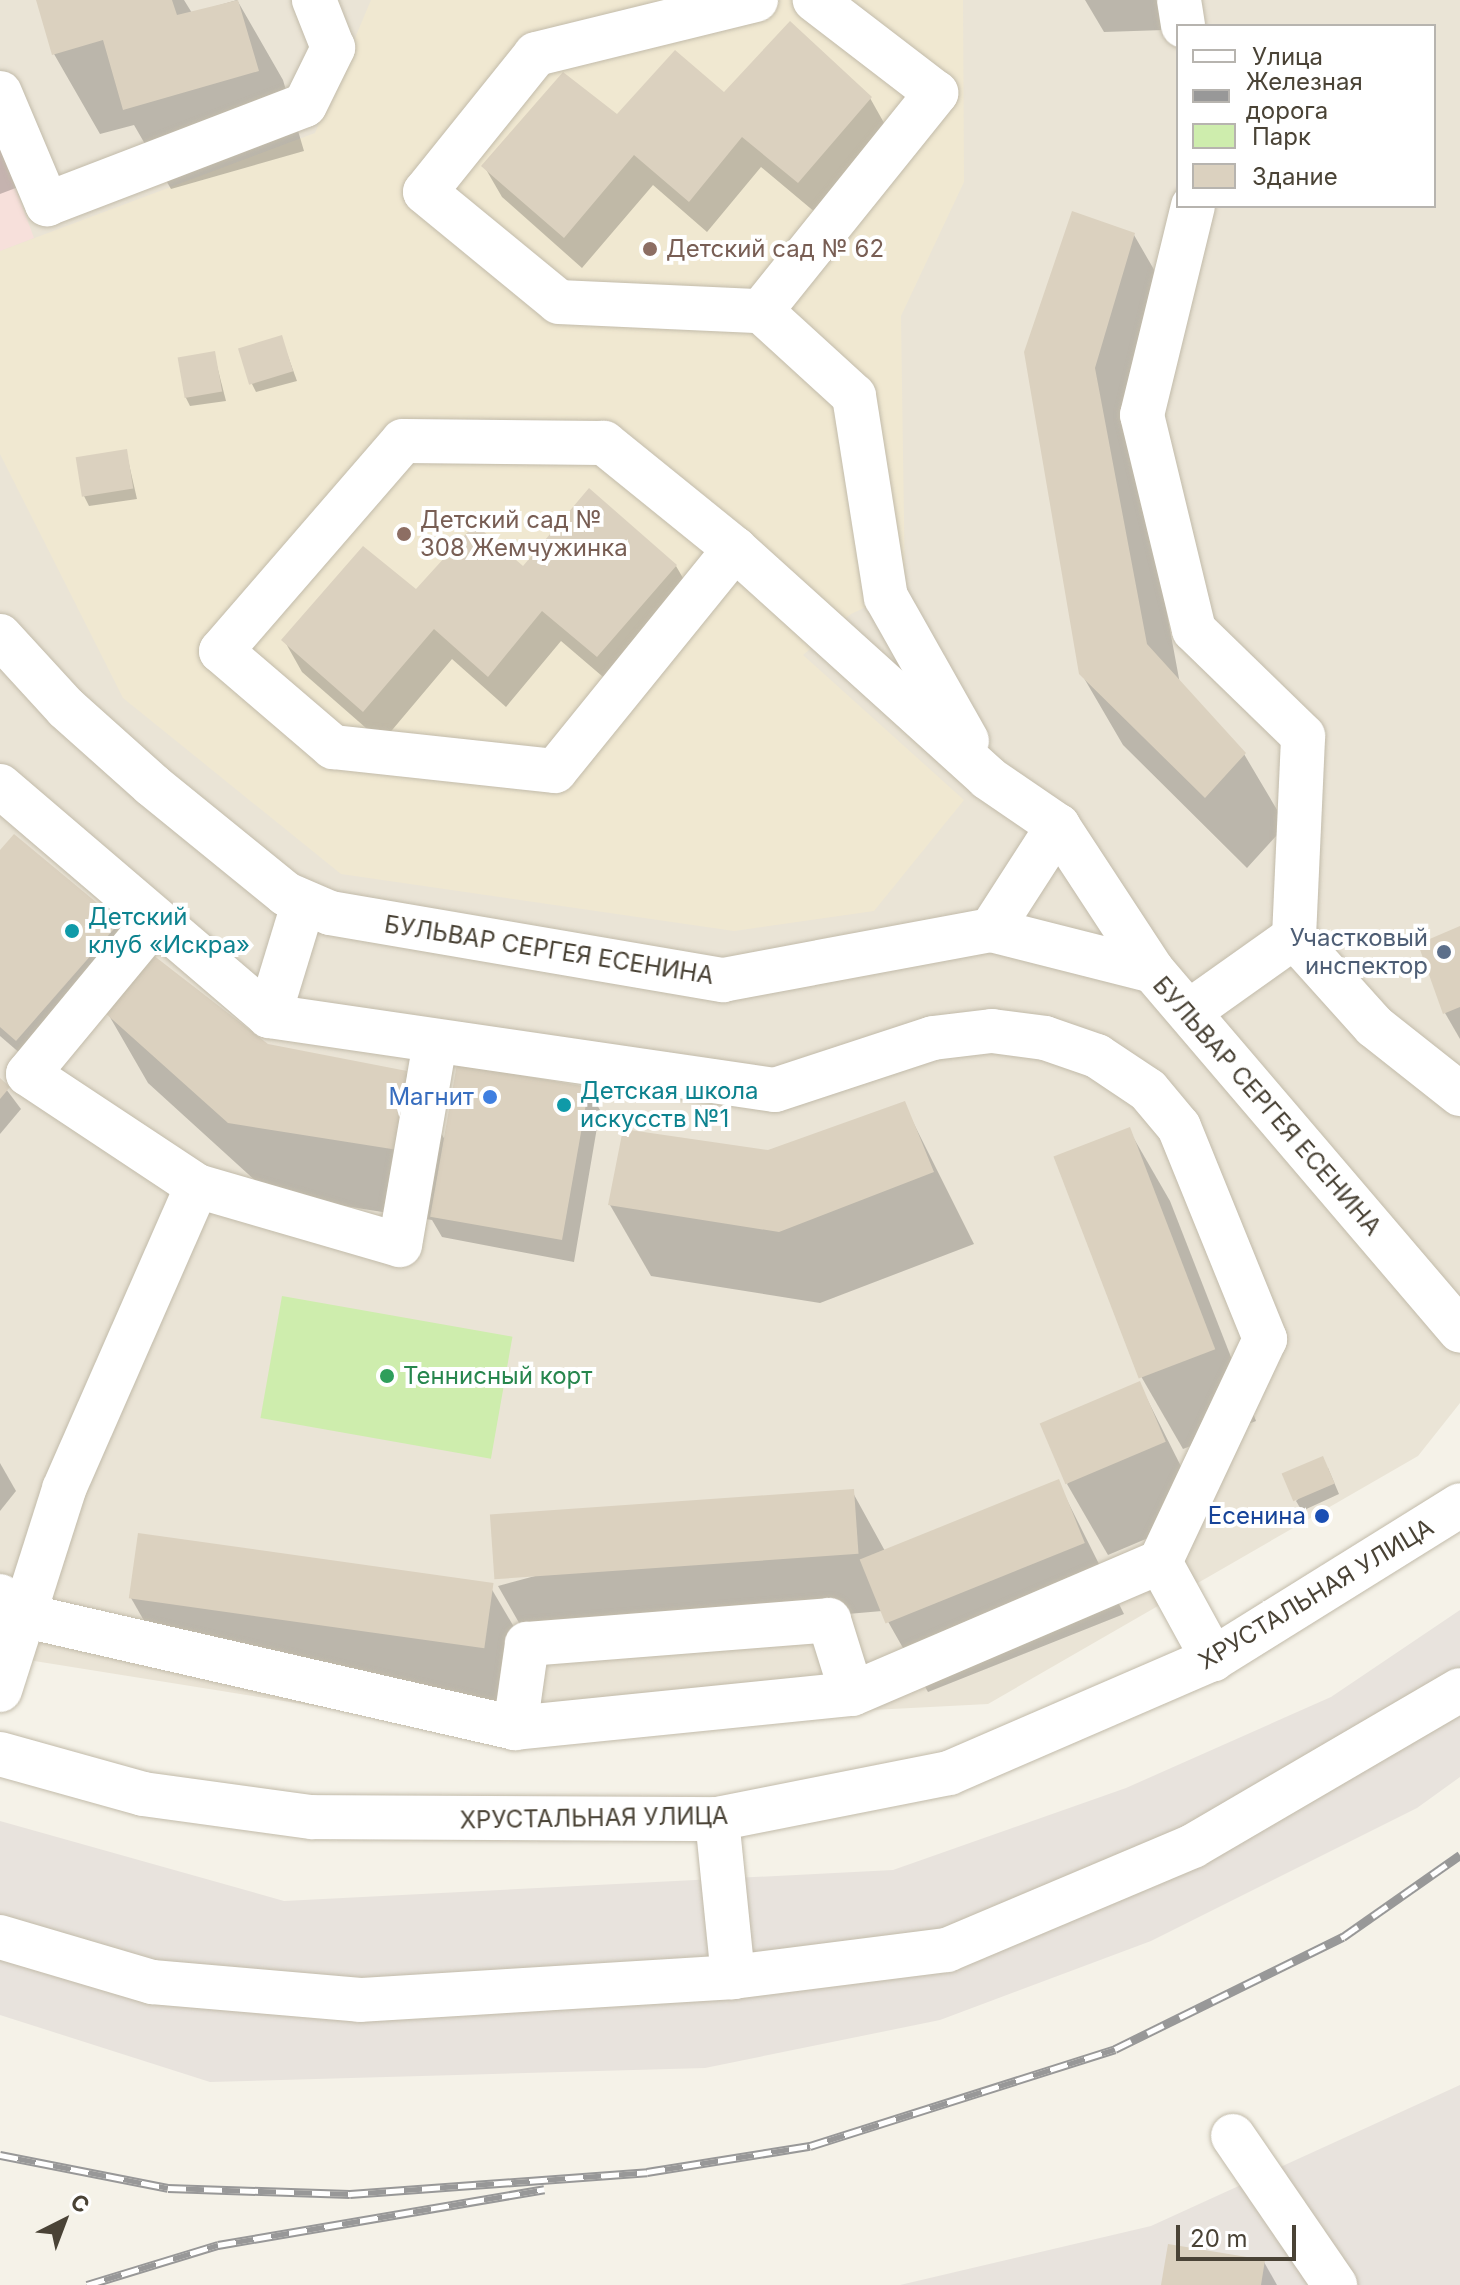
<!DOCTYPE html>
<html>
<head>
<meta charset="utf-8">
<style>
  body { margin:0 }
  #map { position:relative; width:1460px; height:2285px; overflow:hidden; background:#f5f2e8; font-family:Inter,sans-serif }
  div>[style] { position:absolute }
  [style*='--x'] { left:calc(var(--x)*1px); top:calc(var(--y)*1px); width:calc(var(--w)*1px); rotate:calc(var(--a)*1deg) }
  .residential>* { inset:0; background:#eae4d6 }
  .industrial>* { inset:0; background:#e8e3dd }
  .education>* { inset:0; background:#f0e8d1 }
  .medical>* { inset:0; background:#f7e0db }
  .green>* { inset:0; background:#ceedad; transform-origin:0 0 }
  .shadow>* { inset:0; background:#0003 }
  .building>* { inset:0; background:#dbd1bf; transform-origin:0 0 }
  .roads { filter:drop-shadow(0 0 2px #c2bbaa) drop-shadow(0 0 2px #c2bbaa) }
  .minor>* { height:44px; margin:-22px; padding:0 22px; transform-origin:22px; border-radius:22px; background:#fff }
  .rail>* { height:9px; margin-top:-4.5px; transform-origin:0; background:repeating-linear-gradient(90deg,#fff 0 18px,#989898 0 36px); box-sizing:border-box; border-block:2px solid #989898 }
  .dots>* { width:22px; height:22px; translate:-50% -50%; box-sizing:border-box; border:4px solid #fff; border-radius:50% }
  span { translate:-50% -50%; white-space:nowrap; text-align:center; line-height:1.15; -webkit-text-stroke:8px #fff; paint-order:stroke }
  .education-label { font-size:24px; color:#785e54 }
  .left { translate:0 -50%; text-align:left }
  .culture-label { font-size:24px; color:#0d838f }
  .service-label { font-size:24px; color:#4e5e75 }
  .right { translate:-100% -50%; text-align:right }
  .street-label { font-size:24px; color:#4a4336 }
  .shop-label { font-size:24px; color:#366cbe }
  .leisure-label { font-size:24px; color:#27864d }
  .transit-label { font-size:24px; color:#164399 }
  .legend { position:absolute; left:1176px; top:24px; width:260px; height:184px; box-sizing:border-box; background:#fff; border:2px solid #b7b4af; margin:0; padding:10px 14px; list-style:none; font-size:24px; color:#4a4336 }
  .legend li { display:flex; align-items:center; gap:16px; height:40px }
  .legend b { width:40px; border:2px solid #b7b4af }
  .north { position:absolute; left:24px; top:2181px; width:80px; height:80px; -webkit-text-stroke:6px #fff; paint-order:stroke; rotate:42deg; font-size:22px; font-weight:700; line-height:32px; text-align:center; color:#4a4336 }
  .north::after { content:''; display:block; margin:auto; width:28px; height:36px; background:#4a4336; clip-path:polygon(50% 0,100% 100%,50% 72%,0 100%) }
  .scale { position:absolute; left:1176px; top:2225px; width:120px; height:36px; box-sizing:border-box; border:4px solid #4a4336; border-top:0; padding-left:10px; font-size:24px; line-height:28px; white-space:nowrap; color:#4a4336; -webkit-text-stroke:6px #fff; paint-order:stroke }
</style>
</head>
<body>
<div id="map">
  <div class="residential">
    <i style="clip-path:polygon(evenodd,0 0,1460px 0,1460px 1403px,1418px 1456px,988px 1704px,471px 1731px,22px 1659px,0 1645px,0 0,1178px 26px,1434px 26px,1434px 206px,1178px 206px,1178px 26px)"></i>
  </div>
  <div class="industrial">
    <i style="clip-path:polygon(1460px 1610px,1460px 1777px,1417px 1808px,1151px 1941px,940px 2020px,705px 2068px,210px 2082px,0 2015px,0 1821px,284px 1901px,893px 1870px,1126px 1788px,1331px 1697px)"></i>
    <i style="clip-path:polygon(1460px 2085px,1460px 2285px,900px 2285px,1151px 2226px)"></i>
  </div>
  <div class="education">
    <i style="clip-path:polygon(371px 0,963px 0,964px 182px,901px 316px,905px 589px,851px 614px,803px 655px,964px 800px,874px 911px,734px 931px,341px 874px,123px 698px,0 454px,0 251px,315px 133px)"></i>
  </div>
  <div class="medical">
    <i style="clip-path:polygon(0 146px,34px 238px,0 251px)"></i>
  </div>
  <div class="green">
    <i style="left:282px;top:1296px;width:234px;height:124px;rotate:10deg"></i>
  </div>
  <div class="shadow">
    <i style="clip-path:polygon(38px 0,184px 0,192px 13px,237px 0,283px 80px,304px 151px,171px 189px,134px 125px,100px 134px,54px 54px)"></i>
    <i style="clip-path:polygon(1085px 0,1160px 0,1164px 30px,1104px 32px)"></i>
    <i style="clip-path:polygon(724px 94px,870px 98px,888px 130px,816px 213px,761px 167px,707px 232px,653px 185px,582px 268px,502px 197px,484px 166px,617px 117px)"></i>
    <i style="clip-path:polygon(0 136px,21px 186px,0 194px)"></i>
    <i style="clip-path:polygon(1134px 235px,1175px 306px,1135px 440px,1180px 684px,1244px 754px,1286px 825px,1247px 868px,1123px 745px,1081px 673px,1026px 352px)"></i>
    <i style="clip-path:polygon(281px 337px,297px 381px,256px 392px,251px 382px)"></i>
    <i style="clip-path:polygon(214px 354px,226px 401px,190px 406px,185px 396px)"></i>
    <i style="clip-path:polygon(126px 451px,137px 499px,89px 506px,84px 496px)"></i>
    <i style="clip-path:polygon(676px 566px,694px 597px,616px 688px,561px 641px,506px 707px,452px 659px,382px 742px,302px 672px,284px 640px,416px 592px)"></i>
    <i style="clip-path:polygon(0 853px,118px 924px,130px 945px,29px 1061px,0 1036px)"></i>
    <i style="clip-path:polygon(1460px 929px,1460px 1039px,1445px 1013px)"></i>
    <i style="clip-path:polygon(107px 1012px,406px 1073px,445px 1140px,588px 1089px,600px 1110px,574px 1262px,442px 1237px,432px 1220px,270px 1194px,148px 1083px)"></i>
    <i style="clip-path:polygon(0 1081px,21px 1109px,0 1134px)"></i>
    <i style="clip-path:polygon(904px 1104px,974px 1244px,820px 1303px,651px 1276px,610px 1205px)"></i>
    <i style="clip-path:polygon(1129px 1130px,1170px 1201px,1256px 1421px,1183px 1449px,1142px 1378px,1056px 1158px)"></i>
    <i style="clip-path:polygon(1139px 1383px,1205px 1514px,1108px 1555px,1067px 1484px)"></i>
    <i style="clip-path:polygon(0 1463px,16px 1491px,0 1511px)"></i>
    <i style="clip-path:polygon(1328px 1468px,1339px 1494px,1302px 1511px,1296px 1501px)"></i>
    <i style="clip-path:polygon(1058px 1482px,1124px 1614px,928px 1692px,882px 1611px,530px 1642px,498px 1586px,852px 1491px,885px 1551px)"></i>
    <i style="clip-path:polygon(491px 1588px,524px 1644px,515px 1706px,163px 1654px,131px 1598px)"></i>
    <i style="clip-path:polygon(1264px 2262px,1277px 2285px,1163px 2285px)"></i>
  </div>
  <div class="building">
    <i style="clip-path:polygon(36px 0,172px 0,177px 15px,238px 0,259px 71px,123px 110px,103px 40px,52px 55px)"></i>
    <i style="clip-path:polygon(790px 21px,872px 97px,798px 183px,742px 137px,689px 202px,634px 155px,564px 238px,481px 166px,563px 72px,617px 114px,675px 50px,724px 92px)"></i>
    <i style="clip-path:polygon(1072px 211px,1135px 233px,1095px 368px,1147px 644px,1246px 753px,1205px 798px,1079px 674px,1024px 352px)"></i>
    <i style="left:282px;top:335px;width:38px;height:46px;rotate:73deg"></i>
    <i style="left:215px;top:351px;width:41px;height:38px;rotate:80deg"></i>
    <i style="left:127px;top:449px;width:40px;height:52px;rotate:81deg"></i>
    <i style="clip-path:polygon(589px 488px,677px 565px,597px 657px,542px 611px,488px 677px,434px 629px,363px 712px,281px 640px,363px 546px,416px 589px,475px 524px,523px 566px)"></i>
    <i style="clip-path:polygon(14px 834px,120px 922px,16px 1041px,0 1027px,0 850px)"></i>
    <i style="clip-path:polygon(1460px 926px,1460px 1007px,1443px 1014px,1418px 944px)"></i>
    <i style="clip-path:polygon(153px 955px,268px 1044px,407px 1071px,398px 1150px,228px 1123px,104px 1012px)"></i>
    <i style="left:457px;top:1064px;width:134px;height:155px;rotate:10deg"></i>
    <i style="clip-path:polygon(0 1078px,10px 1087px,0 1099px)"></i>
    <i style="clip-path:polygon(905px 1101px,934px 1172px,779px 1232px,608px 1205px,623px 1129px,768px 1150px)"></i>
    <i style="left:1130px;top:1127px;width:238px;height:82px;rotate:69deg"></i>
    <i style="left:1140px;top:1381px;width:66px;height:109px;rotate:67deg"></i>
    <i style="left:1323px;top:1456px;width:30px;height:45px;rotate:67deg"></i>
    <i style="left:1059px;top:1479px;width:69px;height:215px;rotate:68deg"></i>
    <i style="left:854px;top:1489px;width:65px;height:365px;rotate:86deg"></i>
    <i style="left:138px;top:1533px;width:359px;height:66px;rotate:8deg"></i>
    <i style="clip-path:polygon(1168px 2244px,1265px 2260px,1261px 2285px,1161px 2285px)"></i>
  </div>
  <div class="roads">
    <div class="minor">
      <i style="--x:756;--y:0;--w:227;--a:166.2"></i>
      <i style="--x:536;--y:54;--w:177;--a:128.8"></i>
      <i style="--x:425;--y:192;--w:173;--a:39.4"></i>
      <i style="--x:559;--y:302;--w:202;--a:2.6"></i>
      <i style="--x:761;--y:311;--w:126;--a:42.4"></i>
      <i style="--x:854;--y:396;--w:204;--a:81"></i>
      <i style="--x:886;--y:597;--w:165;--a:60.6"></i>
      <i style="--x:1179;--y:0;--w:26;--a:81"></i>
      <i style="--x:0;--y:93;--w:121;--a:67.1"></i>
      <i style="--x:47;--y:204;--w:276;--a:-21"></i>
      <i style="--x:305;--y:105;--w:64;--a:-63.8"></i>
      <i style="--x:333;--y:48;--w:52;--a:-111.6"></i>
      <i style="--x:761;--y:311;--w:280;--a:-51.2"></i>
      <i style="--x:936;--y:93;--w:153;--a:-142.5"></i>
      <i style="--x:735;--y:549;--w:169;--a:-141"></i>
      <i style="--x:604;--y:443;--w:201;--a:-179.4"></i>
      <i style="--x:403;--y:441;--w:278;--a:130.9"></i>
      <i style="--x:221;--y:651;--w:148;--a:40.6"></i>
      <i style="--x:333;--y:747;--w:223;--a:6.2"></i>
      <i style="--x:555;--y:771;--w:286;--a:-51"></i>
      <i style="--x:735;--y:549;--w:341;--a:42.1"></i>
      <i style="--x:988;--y:778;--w:85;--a:34.4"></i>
      <i style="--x:0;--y:636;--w:98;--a:47.5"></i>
      <i style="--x:66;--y:708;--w:115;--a:41.8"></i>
      <i style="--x:152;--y:785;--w:173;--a:39.1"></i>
      <i style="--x:286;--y:894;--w:48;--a:23.4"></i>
      <i style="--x:330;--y:913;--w:399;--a:9.7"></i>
      <i style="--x:723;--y:980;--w:273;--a:-10.6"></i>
      <i style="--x:991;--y:930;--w:167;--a:14.2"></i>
      <i style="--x:1153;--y:971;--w:473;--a:49.5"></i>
      <i style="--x:0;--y:786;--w:354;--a:40.5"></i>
      <i style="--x:269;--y:1016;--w:511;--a:8.32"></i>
      <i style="--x:775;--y:1090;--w:166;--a:-18.2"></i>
      <i style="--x:933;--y:1038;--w:59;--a:-6.8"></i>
      <i style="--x:992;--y:1031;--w:53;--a:7.5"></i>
      <i style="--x:1045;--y:1038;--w:55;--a:19.1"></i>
      <i style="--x:1097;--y:1056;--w:61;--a:33.7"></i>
      <i style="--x:1148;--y:1090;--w:48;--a:50"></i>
      <i style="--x:1179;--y:1127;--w:229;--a:67.9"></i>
      <i style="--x:1265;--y:1339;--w:246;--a:115.2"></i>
      <i style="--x:153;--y:923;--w:196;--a:129.6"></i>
      <i style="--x:28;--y:1074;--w:203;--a:33.5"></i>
      <i style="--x:197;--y:1186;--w:211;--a:16.2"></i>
      <i style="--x:400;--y:1245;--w:206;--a:-80.2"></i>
      <i style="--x:991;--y:930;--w:124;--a:-57.2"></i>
      <i style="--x:1058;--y:826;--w:173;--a:56.8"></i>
      <i style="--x:1294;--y:937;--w:120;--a:48"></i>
      <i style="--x:1374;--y:1026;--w:110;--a:38.3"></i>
      <i style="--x:1190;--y:1011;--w:128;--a:-35.4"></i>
      <i style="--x:1294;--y:937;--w:201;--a:-87.4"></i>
      <i style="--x:1303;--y:736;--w:152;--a:-135.8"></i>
      <i style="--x:1194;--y:630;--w:221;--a:-103.6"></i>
      <i style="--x:1142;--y:415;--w:215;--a:-76.3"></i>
      <i style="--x:269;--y:1016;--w:116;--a:-73"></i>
      <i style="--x:0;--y:1596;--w:33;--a:38"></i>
      <i style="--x:26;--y:1616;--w:502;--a:12.9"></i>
      <i style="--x:515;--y:1728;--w:339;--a:-5.8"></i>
      <i style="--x:852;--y:1694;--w:335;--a:-23.2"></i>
      <i style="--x:1160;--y:1562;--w:111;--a:61.3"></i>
      <i style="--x:0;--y:1690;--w:211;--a:-72.3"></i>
      <i style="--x:64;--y:1489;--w:331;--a:-66.3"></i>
      <i style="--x:515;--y:1728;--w:85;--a:-81.9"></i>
      <i style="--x:527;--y:1644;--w:303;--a:-4.5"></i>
      <i style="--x:829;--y:1620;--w:77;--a:72.7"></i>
      <i style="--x:0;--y:1754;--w:148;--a:15.6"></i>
      <i style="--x:143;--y:1794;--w:171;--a:7.8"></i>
      <i style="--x:312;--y:1817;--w:405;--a:0.3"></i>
      <i style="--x:717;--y:1819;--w:237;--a:-11.2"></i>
      <i style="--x:949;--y:1773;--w:288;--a:-23.4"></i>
      <i style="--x:1213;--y:1659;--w:291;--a:-31.9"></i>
      <i style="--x:717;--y:1819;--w:159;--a:84.2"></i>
      <i style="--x:0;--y:1937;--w:159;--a:16.5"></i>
      <i style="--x:152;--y:1982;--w:209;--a:4.9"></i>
      <i style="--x:360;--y:2000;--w:374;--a:-3.5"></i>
      <i style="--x:733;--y:1977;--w:216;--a:-7.2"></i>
      <i style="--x:947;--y:1950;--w:267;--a:-22.9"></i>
      <i style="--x:1193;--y:1846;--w:309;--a:-30.3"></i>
      <i style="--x:1233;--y:2136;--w:181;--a:55.6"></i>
    </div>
  </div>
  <div class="rail">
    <i style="--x:0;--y:2155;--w:171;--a:11.1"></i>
    <i style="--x:168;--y:2188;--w:182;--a:1.9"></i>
    <i style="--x:350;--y:2194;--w:298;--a:-4.2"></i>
    <i style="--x:647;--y:2172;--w:165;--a:-9.1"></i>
    <i style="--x:810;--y:2146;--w:320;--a:-17.6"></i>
    <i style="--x:1115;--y:2049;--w:254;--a:-26.2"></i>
    <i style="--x:1343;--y:1937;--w:143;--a:-35"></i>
    <i style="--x:87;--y:2285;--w:137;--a:-17"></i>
    <i style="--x:218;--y:2245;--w:331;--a:-9.7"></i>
  </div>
  <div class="dots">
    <i style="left:650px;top:249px;background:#8d6e63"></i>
    <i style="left:404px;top:534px;background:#8d6e63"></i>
    <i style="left:72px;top:931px;background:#0f9aa8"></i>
    <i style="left:1444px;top:952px;background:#5c6f8a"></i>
    <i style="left:490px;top:1097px;background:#3f7fe0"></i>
    <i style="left:564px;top:1105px;background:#0f9aa8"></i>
    <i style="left:387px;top:1376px;background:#2e9e5b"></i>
    <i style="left:1322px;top:1516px;background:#1a4fb4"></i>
  </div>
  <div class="education-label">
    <span class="left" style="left:666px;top:249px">Детский сад № 62</span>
    <span class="left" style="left:420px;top:534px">Детский сад №<br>308 Жемчужинка</span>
  </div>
  <div class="culture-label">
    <span class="left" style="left:88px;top:931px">Детский<br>клуб «Искра»</span>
    <span class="left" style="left:580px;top:1105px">Детская школа<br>искусств №1</span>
  </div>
  <div class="service-label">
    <span class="right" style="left:1428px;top:952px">Участковый<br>инспектор</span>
  </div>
  <div class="street-label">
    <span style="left:549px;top:950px;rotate:9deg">БУЛЬВАР СЕРГЕЯ ЕСЕНИНА</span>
    <span style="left:1267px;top:1106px;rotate:49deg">БУЛЬВАР СЕРГЕЯ ЕСЕНИНА</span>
    <span style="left:1316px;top:1594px;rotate:-31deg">ХРУСТАЛЬНАЯ УЛИЦА</span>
    <span style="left:594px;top:1818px;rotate:-1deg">ХРУСТАЛЬНАЯ УЛИЦА</span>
  </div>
  <div class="shop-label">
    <span class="right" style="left:474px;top:1097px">Магнит</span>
  </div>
  <div class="leisure-label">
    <span class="left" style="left:403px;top:1376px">Теннисный корт</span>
  </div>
  <div class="transit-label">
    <span class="right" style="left:1306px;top:1516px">Есенина</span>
  </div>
  <ul class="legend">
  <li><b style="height:10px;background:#fff"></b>Улица</li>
  <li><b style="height:10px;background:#989898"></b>Железная дорога</li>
  <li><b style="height:22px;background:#ceedad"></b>Парк</li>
  <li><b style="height:22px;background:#dbd1bf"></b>Здание</li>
  </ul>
  <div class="north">С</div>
  <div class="scale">20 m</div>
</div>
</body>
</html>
